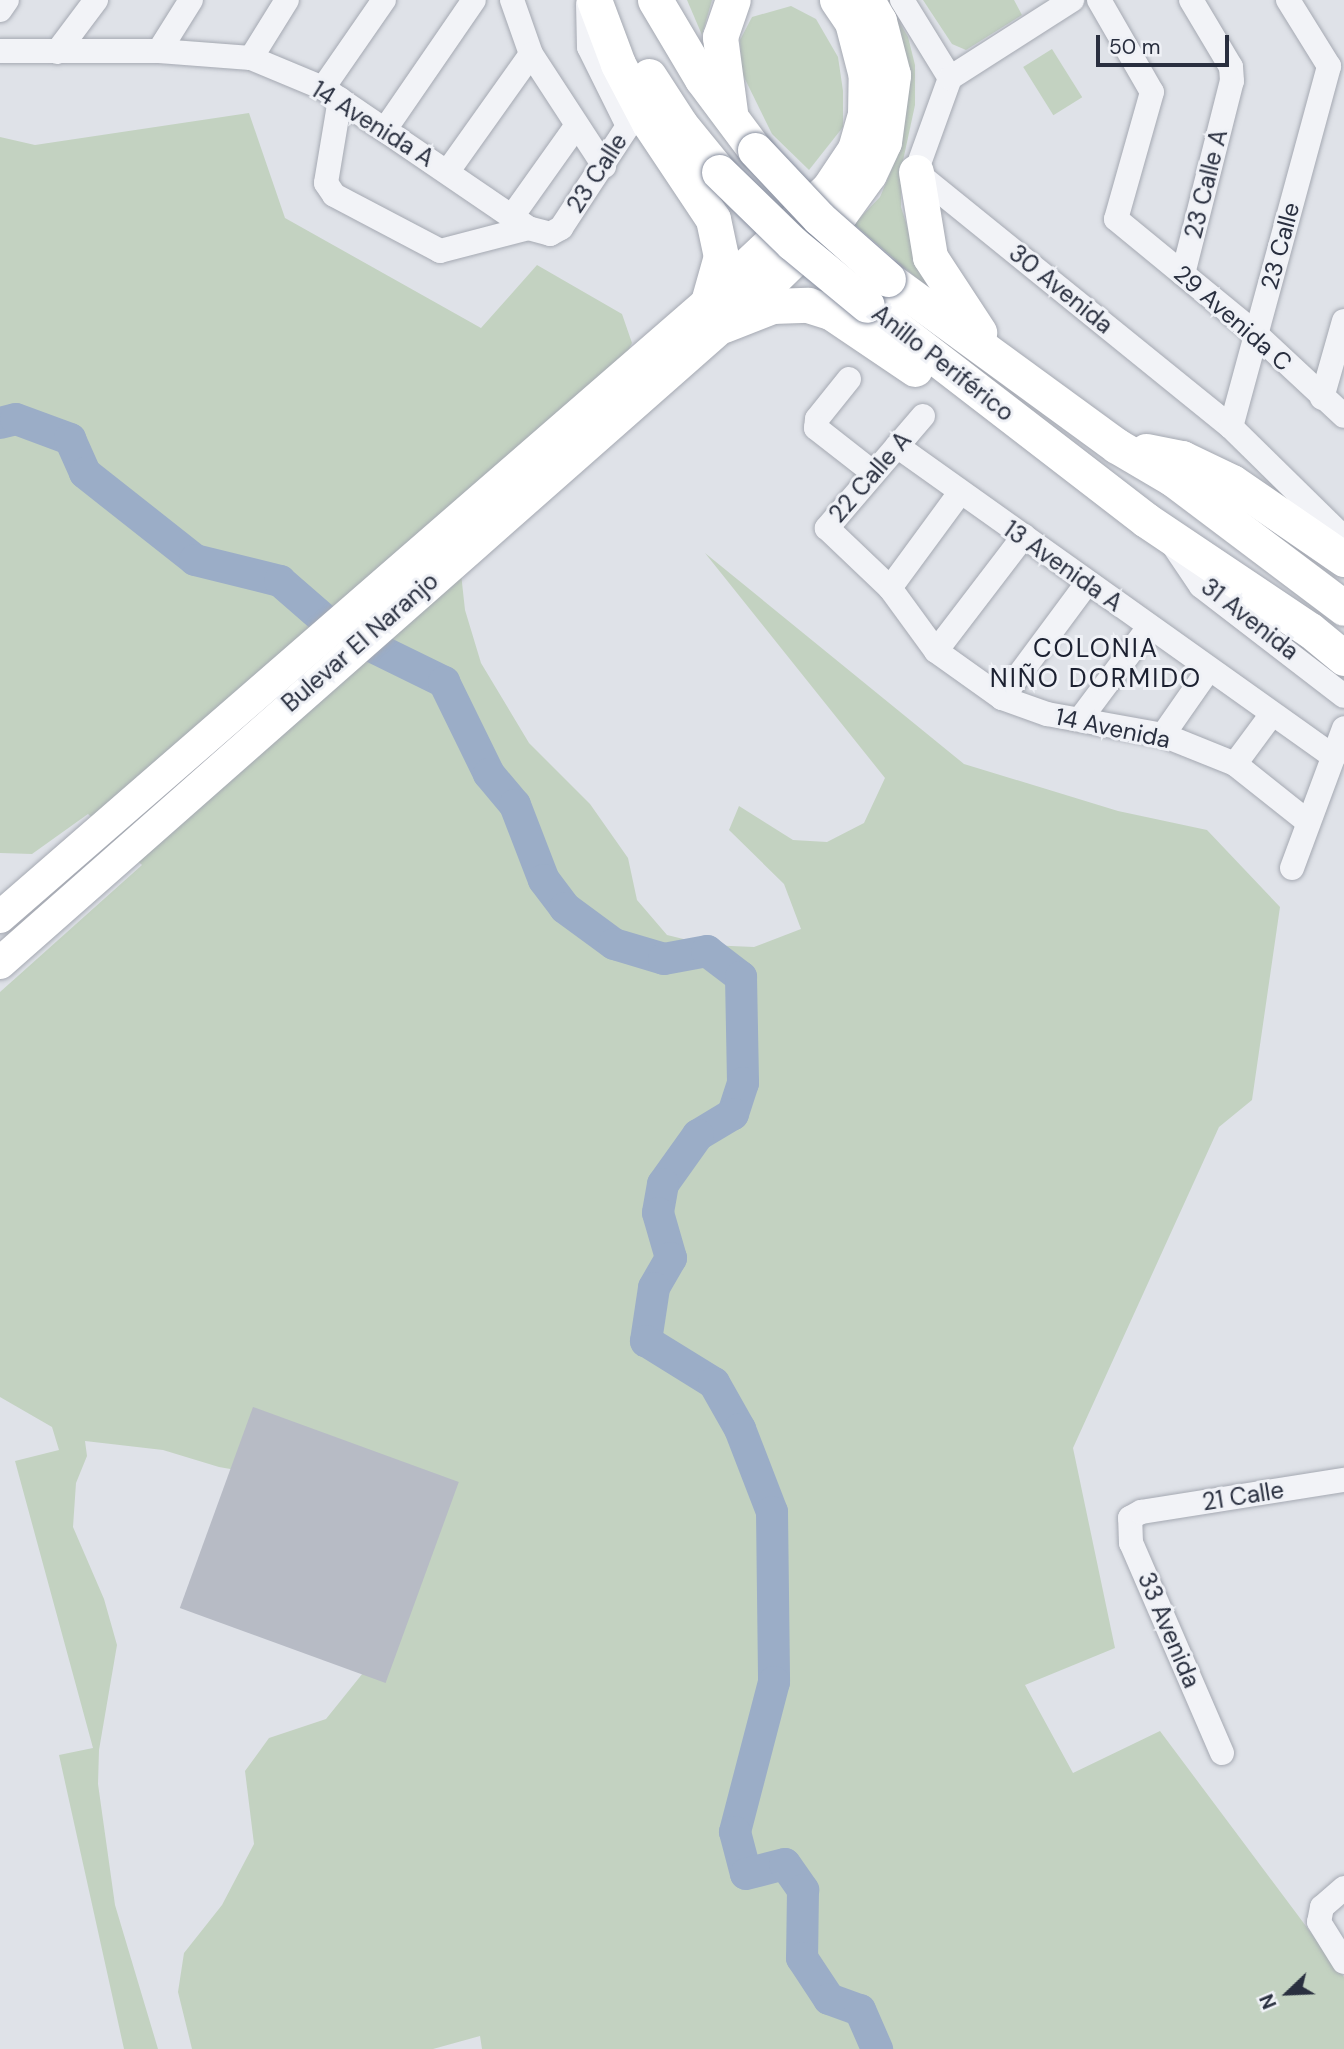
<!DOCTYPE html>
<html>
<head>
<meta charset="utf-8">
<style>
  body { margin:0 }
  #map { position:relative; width:1344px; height:2049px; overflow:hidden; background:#dfe2e8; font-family:"DM Sans",sans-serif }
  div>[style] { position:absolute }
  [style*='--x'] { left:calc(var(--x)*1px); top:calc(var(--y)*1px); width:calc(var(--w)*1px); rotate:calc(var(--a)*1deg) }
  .green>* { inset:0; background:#c3d2c1; transform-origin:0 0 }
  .river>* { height:32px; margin:-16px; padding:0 16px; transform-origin:16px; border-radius:16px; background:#9badc7 }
  .building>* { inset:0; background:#b7bbc5; transform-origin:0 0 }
  .roads { filter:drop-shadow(0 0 2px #a5a9b2) drop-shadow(0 0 2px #a5a9b2) }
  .minor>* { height:24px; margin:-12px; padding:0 12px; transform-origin:12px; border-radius:12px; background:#f2f3f7 }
  .major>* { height:32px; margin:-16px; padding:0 16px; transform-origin:16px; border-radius:16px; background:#fff }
  .highway>* { height:35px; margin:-17.5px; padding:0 17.5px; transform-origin:17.5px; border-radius:17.5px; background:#fff }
  .bridges { filter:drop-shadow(0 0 2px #878e9e) drop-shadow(0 0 2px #878e9e) }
  .highway-bridge>* { height:35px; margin:-17.5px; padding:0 17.5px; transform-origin:17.5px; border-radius:17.5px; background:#fff }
  span { translate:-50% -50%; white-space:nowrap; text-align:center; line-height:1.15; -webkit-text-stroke:6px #eff1f6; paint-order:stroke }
  .street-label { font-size:24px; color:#292f3f }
  .neighbourhood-label { font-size:26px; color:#1b2030; letter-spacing:2px }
  .north { position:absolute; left:1253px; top:1958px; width:70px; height:70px; -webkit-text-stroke:5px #eff1f6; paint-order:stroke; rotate:247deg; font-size:19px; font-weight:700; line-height:28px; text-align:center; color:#292f3f }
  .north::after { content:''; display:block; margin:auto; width:24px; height:32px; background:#292f3f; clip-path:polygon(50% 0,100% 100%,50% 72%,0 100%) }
  .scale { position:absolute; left:1096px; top:35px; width:133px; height:32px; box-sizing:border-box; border:4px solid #292f3f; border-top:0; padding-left:9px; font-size:21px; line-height:24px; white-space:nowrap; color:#292f3f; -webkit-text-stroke:5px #eff1f6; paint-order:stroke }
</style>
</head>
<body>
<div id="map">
  <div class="green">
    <i style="clip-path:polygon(687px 0,712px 0,702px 35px)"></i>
    <i style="clip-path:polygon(886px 0,908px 37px,915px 65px,915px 105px,901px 170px,901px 207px,918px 260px,944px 302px,854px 224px,880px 197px,896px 159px,903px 122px,906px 87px,903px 44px,884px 7px)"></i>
    <i style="clip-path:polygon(923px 0,1014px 0,1022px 15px,966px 50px,952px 44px)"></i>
    <i style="clip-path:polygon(791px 6px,816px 19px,838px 57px,843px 91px,843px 127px,809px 170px,772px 134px,741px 71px,740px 40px,752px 17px)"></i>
    <i style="left:1052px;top:49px;width:57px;height:34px;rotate:58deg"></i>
    <i style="clip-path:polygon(249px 113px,285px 218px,481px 328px,537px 265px,622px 314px,632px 343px,612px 382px,457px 537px,465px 610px,481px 663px,529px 743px,590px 804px,628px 858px,637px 900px,667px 935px,708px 945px,754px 947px,801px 929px,784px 884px,729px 830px,739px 806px,793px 840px,827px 842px,864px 823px,885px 778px,705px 553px,964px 764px,1118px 811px,1207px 830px,1280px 907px,1252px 1100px,1219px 1127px,1073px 1448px,1115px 1648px,1025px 1685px,1073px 1773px,1160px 1731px,1344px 1977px,1344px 2049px,482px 2049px,480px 2036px,433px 2049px,192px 2049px,178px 1992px,184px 1953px,222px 1905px,254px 1844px,245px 1771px,269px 1738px,326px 1719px,363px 1673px,299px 1481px,219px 1467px,163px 1450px,85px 1441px,87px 1456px,76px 1483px,73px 1527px,104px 1599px,117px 1645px,99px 1750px,98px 1784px,115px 1905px,158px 2049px,124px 2049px,59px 1755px,93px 1748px,15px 1461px,59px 1450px,52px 1427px,0 1397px,0 992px,142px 865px,88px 814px,32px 854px,0 853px,0 137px,35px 145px)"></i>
  </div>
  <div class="river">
    <i style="--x:0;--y:423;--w:16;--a:-14"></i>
    <i style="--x:16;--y:419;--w:58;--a:20.3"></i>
    <i style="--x:70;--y:439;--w:37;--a:66"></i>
    <i style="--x:85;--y:473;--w:140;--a:38.3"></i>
    <i style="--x:195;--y:560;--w:88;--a:13.9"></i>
    <i style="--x:280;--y:581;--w:72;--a:41"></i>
    <i style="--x:334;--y:628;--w:123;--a:26.1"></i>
    <i style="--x:444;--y:682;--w:102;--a:63.9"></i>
    <i style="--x:489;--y:774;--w:40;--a:50"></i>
    <i style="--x:515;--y:805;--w:80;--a:68.9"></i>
    <i style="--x:544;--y:880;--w:35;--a:53"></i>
    <i style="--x:565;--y:908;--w:61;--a:36.3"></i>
    <i style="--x:614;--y:944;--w:52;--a:16.7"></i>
    <i style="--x:664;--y:959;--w:44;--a:-10.5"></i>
    <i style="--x:707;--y:951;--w:43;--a:37.4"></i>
    <i style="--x:741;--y:977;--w:106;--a:88.9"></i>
    <i style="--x:743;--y:1083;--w:33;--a:108"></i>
    <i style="--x:733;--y:1114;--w:41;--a:149"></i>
    <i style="--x:698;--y:1135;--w:60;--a:125.5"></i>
    <i style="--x:663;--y:1184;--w:29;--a:100"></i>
    <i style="--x:658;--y:1213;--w:47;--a:73.9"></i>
    <i style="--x:671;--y:1258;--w:34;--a:120"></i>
    <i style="--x:654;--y:1288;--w:54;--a:98.6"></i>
    <i style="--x:646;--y:1341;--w:80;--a:31.7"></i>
    <i style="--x:714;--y:1383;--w:53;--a:60.5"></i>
    <i style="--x:740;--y:1429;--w:89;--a:68.9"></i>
    <i style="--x:772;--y:1512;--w:170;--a:89.3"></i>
    <i style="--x:774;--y:1682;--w:155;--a:104.6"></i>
    <i style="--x:735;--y:1832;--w:43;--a:75.3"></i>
    <i style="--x:746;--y:1874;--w:40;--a:-14.4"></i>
    <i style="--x:785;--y:1864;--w:32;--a:55"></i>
    <i style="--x:803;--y:1890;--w:68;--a:90.8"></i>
    <i style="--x:802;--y:1958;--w:49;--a:56.6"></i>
    <i style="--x:829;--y:1999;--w:33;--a:20"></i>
    <i style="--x:860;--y:2010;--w:43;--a:66.4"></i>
  </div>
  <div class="building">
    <i style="left:253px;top:1407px;width:219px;height:214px;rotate:20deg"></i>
  </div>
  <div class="roads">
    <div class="minor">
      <i style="--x:512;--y:0;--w:57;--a:70.6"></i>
      <i style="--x:531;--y:54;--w:134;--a:56.9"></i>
      <i style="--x:902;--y:0;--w:92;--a:58.4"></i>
      <i style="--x:950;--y:78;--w:100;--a:109.9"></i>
      <i style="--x:916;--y:172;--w:405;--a:39"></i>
      <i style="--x:1231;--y:427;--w:158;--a:44.5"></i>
      <i style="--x:1099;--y:0;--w:106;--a:60.1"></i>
      <i style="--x:1152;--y:92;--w:132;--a:105.8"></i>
      <i style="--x:1116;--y:219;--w:181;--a:39.4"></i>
      <i style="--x:1256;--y:334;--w:120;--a:43"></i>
      <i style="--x:1288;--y:0;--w:78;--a:58.2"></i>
      <i style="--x:0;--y:10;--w:12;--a:-55"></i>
      <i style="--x:0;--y:51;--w:159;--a:0"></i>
      <i style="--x:159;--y:51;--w:92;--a:4.4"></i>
      <i style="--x:251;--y:58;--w:78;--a:22.6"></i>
      <i style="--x:323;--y:88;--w:248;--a:34.3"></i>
      <i style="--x:528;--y:228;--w:23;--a:15"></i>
      <i style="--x:550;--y:234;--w:13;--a:-29"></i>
      <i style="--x:561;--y:228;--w:122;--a:-56.7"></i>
      <i style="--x:628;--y:126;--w:88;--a:-116.3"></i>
      <i style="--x:589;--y:47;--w:43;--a:-91.3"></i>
      <i style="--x:159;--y:51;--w:60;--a:-57.9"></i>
      <i style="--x:57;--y:52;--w:65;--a:-53.1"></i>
      <i style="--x:251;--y:58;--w:68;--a:-58.2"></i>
      <i style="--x:950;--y:78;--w:145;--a:-32.6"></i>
      <i style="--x:323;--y:88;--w:107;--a:-55.3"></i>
      <i style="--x:340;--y:99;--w:85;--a:99.5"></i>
      <i style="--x:326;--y:183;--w:14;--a:56"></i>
      <i style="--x:334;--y:195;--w:120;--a:27.8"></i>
      <i style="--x:440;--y:251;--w:91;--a:-14.6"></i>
      <i style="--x:386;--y:128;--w:155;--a:-55.5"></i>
      <i style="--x:448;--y:171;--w:143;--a:-54.6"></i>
      <i style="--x:513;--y:215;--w:110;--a:-54.6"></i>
      <i style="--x:1183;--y:274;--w:199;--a:-75.8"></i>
      <i style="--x:1232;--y:81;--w:14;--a:-94"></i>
      <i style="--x:1231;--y:67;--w:78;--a:-120.8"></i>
      <i style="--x:849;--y:379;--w:51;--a:128.7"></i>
      <i style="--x:817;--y:419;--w:9;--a:96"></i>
      <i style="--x:816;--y:428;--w:70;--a:38"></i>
      <i style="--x:1322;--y:398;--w:80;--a:-74.1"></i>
      <i style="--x:923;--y:416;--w:148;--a:130.6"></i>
      <i style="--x:827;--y:528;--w:87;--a:43.6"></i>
      <i style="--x:890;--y:588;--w:78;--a:53.9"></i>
      <i style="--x:936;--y:651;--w:81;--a:35.5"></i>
      <i style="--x:1002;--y:698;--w:48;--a:19.6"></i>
      <i style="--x:1047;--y:714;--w:118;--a:10.3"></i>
      <i style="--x:1163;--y:735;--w:78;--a:21.9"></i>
      <i style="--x:1235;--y:764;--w:93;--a:38.5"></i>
      <i style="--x:1231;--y:427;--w:374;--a:-74.8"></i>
      <i style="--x:897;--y:446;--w:536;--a:35.44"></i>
      <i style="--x:1174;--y:546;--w:48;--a:56"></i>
      <i style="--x:1201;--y:586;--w:180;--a:37.6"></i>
      <i style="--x:890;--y:588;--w:117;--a:-53.7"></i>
      <i style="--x:936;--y:651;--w:145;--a:-52.6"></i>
      <i style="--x:1002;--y:698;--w:143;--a:-53.5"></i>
      <i style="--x:1081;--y:718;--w:114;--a:-53.2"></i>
      <i style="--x:1163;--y:735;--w:80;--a:-55.1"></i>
      <i style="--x:1235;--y:764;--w:62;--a:-53.5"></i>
      <i style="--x:1292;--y:868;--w:149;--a:-69.6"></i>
      <i style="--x:1222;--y:1753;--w:229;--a:-113.4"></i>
      <i style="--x:1131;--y:1543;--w:25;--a:-92"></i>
      <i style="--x:1130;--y:1518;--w:13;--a:-29"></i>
      <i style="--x:1141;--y:1512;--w:206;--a:-9"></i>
      <i style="--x:1344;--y:1888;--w:29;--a:139"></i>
      <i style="--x:1322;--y:1907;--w:15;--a:101"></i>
      <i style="--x:1319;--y:1922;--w:47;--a:58"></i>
    </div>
    <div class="major">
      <i style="--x:0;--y:917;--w:938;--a:-40.98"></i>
      <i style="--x:0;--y:963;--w:965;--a:-41.39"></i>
    </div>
    <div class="highway">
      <i style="--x:594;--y:0;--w:68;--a:69.4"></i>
      <i style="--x:618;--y:64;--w:67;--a:62.3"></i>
      <i style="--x:649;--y:123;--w:115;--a:56.3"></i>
      <i style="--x:713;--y:219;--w:38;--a:78"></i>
      <i style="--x:721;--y:256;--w:48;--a:105.8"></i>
      <i style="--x:655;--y:0;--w:92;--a:59.3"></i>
      <i style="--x:702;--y:79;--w:89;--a:53.3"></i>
      <i style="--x:649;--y:76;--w:57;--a:57.1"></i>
      <i style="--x:680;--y:124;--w:62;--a:50.9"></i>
      <i style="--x:730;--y:112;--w:76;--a:-97.6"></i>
      <i style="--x:720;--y:37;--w:39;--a:-71"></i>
      <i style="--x:916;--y:172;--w:86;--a:80.6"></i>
      <i style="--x:930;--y:257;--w:90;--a:56.8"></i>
      <i style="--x:888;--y:279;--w:283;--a:36.1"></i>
      <i style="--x:1117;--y:446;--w:65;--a:30.5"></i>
      <i style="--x:1173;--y:479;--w:214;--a:37"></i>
      <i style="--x:708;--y:302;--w:166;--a:-43.3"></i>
      <i style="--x:829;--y:188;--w:47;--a:-56.3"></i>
      <i style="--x:855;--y:149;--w:35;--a:-74"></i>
      <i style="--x:865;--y:115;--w:39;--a:-89"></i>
      <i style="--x:866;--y:76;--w:56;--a:-104.5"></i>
      <i style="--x:852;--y:22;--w:27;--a:-124"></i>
      <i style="--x:867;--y:305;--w:352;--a:37.6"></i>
      <i style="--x:1146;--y:520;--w:197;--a:33.9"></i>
      <i style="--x:1310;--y:630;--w:44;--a:39.5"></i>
      <i style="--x:737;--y:314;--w:144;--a:-44.2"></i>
      <i style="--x:840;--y:214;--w:49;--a:-54.1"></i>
      <i style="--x:869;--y:174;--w:35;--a:-65"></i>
      <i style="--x:884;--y:142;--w:68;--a:-82.3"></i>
      <i style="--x:893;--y:75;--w:56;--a:-104.5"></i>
      <i style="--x:879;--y:21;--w:24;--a:-120"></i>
      <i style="--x:724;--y:325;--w:52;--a:-21.6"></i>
      <i style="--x:772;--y:306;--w:36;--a:-2"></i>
      <i style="--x:808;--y:305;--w:25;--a:18"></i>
      <i style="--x:832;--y:313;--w:100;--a:34"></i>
      <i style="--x:1146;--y:451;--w:37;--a:11"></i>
      <i style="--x:1182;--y:458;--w:55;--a:25.6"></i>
      <i style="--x:1232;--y:482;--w:136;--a:34.5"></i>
    </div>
  </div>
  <div class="bridges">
    <div class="highway-bridge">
      <i style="--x:755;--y:150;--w:93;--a:46.7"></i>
      <i style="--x:819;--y:218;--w:92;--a:41.5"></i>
      <i style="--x:719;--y:172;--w:102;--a:44.2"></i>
      <i style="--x:792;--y:243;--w:97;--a:39.6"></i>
    </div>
  </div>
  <div class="street-label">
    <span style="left:373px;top:124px;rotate:32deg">14 Avenida A</span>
    <span style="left:597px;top:173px;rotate:-57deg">23 Calle</span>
    <span style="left:1206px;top:184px;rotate:-76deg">23 Calle A</span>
    <span style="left:1280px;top:246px;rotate:-75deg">23 Calle</span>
    <span style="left:1061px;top:289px;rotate:39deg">30 Avenida</span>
    <span style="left:1233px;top:318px;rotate:41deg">29 Avenida C</span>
    <span style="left:943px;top:363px;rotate:38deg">Anillo Periférico</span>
    <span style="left:870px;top:477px;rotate:-49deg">22 Calle A</span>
    <span style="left:1063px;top:566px;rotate:35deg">13 Avenida A</span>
    <span style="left:1250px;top:619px;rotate:38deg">31 Avenida</span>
    <span style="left:360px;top:642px;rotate:-41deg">Bulevar El Naranjo</span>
    <span style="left:1113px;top:728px;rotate:12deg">14 Avenida</span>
    <span style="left:1243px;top:1496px;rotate:-9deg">21 Calle</span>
    <span style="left:1169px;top:1630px;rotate:67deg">33 Avenida</span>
  </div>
  <div class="neighbourhood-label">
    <span style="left:1096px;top:664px">COLONIA<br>NIÑO DORMIDO</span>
  </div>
  <div class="north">N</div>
  <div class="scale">50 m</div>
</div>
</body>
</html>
